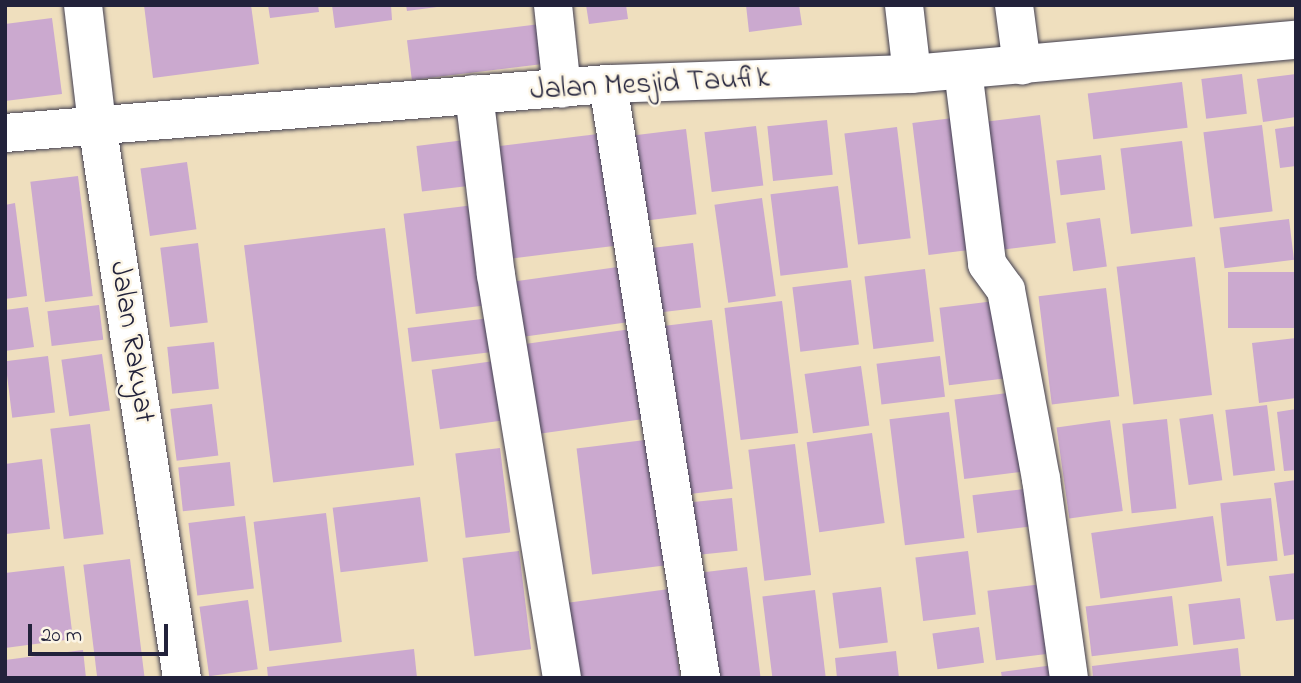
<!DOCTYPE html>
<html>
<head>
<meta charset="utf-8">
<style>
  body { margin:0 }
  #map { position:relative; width:1301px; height:683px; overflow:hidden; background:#efdfbe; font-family:"Indie Flower",sans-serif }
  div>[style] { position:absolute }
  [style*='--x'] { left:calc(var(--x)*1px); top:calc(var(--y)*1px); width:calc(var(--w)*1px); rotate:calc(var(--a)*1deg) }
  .building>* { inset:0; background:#cba9cf; transform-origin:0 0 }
  .roads { filter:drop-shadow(0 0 2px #413e4f) drop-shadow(0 0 2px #413e4f) }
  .minor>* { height:38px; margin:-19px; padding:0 19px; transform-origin:19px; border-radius:19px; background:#fff }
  span { translate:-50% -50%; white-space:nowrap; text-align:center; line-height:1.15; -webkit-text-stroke:5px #fcf5e5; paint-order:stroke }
  .street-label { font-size:30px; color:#22223b }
  .frame { position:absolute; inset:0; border:7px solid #22223b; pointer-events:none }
  .scale { position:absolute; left:28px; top:624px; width:140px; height:32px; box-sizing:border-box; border:4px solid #22223b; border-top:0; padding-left:9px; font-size:21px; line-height:24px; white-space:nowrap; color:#22223b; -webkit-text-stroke:5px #fcf5e5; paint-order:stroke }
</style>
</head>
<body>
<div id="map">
  <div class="building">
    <i style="clip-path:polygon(144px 5px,251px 5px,259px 64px,153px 78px)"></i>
    <i style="clip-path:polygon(268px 5px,318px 5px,319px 12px,270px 18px)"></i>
    <i style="clip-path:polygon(332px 5px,391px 5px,392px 20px,335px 28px)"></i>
    <i style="clip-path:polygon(406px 5px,437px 5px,437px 7px,407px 11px)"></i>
    <i style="clip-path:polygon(586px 5px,626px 5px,628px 19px,589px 24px)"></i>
    <i style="clip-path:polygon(746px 5px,799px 5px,802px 25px,749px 32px)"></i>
    <i style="clip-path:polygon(52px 18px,62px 94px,5px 101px,5px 24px)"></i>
    <i style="left:540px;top:24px;width:40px;height:134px;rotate:83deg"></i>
    <i style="left:1242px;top:74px;width:40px;height:41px;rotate:83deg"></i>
    <i style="clip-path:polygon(1296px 74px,1296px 117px,1263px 122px,1257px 79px)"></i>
    <i style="left:1182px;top:82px;width:46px;height:95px;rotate:83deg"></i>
    <i style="left:1040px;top:115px;width:129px;height:65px;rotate:83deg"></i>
    <i style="left:961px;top:117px;width:133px;height:49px;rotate:83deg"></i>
    <i style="left:827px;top:120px;width:55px;height:60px;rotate:84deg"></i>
    <i style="left:1262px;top:125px;width:87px;height:59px;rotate:83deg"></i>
    <i style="left:756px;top:126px;width:60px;height:52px;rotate:83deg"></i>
    <i style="clip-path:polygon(1296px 126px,1296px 166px,1280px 168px,1275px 129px)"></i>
    <i style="left:897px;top:127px;width:112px;height:53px;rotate:83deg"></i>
    <i style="left:686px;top:129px;width:86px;height:64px;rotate:83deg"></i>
    <i style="left:606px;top:133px;width:113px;height:119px;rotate:83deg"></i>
    <i style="left:473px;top:139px;width:46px;height:57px;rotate:83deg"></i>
    <i style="left:1182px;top:141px;width:86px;height:62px;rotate:83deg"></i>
    <i style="left:1101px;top:155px;width:35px;height:45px;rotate:83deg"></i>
    <i style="left:187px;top:162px;width:68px;height:47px;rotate:82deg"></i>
    <i style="left:78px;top:176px;width:121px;height:48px;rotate:83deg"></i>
    <i style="left:838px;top:186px;width:82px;height:68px;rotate:83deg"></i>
    <i style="left:762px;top:198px;width:99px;height:48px;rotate:82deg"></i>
    <i style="clip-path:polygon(15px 203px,27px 296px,5px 299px,5px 205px)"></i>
    <i style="left:474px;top:205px;width:101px;height:71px;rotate:83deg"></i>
    <i style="left:1100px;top:218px;width:49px;height:34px;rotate:82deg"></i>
    <i style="left:1289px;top:219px;width:41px;height:70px;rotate:83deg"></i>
    <i style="left:385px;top:228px;width:239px;height:142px;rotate:83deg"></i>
    <i style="left:198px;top:243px;width:80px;height:38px;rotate:83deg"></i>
    <i style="left:693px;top:243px;width:65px;height:50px;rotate:83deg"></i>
    <i style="left:1195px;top:257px;width:139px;height:79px;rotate:83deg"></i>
    <i style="left:625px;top:266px;width:56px;height:114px;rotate:82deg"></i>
    <i style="left:925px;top:269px;width:73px;height:61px;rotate:83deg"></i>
    <i style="left:1296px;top:272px;width:56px;height:68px;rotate:90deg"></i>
    <i style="left:851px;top:280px;width:65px;height:59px;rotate:83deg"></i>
    <i style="left:1106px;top:288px;width:109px;height:68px;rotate:83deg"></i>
    <i style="left:1003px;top:300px;width:78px;height:64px;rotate:83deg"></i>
    <i style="left:782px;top:301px;width:133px;height:58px;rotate:83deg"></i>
    <i style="left:99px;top:305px;width:35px;height:52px;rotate:83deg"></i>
    <i style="clip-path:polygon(28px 307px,34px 347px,5px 351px,5px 310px)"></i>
    <i style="left:490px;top:318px;width:34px;height:83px;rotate:83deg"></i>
    <i style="left:712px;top:320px;width:170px;height:51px;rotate:83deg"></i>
    <i style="left:631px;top:329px;width:91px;height:107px;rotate:82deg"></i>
    <i style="clip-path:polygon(1296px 338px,1296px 398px,1259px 403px,1252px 343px)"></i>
    <i style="left:214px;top:342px;width:47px;height:47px;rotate:84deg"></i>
    <i style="left:102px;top:354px;width:57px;height:41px;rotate:82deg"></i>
    <i style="left:48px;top:356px;width:57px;height:43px;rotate:83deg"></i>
    <i style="left:940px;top:356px;width:41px;height:64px;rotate:83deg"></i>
    <i style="left:494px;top:361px;width:60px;height:63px;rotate:82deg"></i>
    <i style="left:861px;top:366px;width:60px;height:57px;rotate:82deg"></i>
    <i style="left:1016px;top:392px;width:80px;height:62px;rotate:83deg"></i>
    <i style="left:212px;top:404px;width:52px;height:42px;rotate:83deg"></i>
    <i style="left:1267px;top:405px;width:66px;height:42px;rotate:83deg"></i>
    <i style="clip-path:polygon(1296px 409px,1296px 470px,1284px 471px,1277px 412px)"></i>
    <i style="left:949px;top:412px;width:127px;height:60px;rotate:83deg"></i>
    <i style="left:1213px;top:414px;width:67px;height:34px;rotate:82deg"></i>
    <i style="left:1167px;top:419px;width:90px;height:45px;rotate:84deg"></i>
    <i style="left:1110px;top:420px;width:92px;height:54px;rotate:82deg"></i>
    <i style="left:90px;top:424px;width:111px;height:40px;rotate:83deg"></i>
    <i style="left:872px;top:433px;width:91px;height:66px;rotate:82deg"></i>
    <i style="left:653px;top:439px;width:127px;height:77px;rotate:83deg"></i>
    <i style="left:795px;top:444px;width:132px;height:47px;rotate:83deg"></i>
    <i style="left:500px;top:448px;width:85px;height:45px;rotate:83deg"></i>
    <i style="clip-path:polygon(42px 459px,50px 529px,6px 534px,5px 464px)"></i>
    <i style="left:230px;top:462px;width:44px;height:52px;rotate:84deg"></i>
    <i style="clip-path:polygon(1296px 480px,1296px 554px,1284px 556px,1274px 483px)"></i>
    <i style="left:1032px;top:488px;width:38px;height:60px;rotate:83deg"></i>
    <i style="left:420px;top:497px;width:65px;height:88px;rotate:83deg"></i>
    <i style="left:732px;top:498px;width:53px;height:53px;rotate:84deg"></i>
    <i style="left:1271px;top:498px;width:63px;height:51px;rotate:84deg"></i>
    <i style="left:326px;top:513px;width:130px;height:73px;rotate:83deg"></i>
    <i style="left:245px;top:516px;width:73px;height:57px;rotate:83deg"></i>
    <i style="left:1213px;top:516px;width:66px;height:123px;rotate:82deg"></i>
    <i style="left:519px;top:551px;width:99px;height:57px;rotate:83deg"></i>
    <i style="left:968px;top:551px;width:64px;height:53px;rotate:83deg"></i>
    <i style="left:130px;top:559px;width:120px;height:47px;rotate:83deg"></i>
    <i style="clip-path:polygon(64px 566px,73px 639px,5px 648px,5px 573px)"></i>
    <i style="left:747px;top:567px;width:112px;height:54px;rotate:83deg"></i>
    <i style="clip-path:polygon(1296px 573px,1296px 619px,1276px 621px,1269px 576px)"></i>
    <i style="left:1042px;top:584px;width:70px;height:55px;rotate:83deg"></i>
    <i style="left:881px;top:587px;width:56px;height:49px;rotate:83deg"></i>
    <i style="clip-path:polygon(669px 589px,680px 678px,575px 678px,566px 603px)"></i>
    <i style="left:815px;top:590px;width:89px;height:53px;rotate:83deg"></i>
    <i style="left:1172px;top:596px;width:50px;height:87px;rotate:83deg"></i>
    <i style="left:1240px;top:598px;width:41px;height:52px;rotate:83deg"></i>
    <i style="left:248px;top:600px;width:70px;height:49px;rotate:82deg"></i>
    <i style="left:979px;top:627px;width:36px;height:47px;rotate:82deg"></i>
    <i style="clip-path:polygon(1238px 648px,1241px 678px,1093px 678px,1092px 666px)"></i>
    <i style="clip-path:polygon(414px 649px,417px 678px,268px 678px,267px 667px)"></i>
    <i style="clip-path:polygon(83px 650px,86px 678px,5px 678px,5px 660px)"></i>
    <i style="clip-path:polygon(896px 651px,899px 678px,837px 678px,835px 658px)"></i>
    <i style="clip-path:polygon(1054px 665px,1056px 678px,1002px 678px,1001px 672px)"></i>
  </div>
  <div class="roads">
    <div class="minor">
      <i style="--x:83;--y:5;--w:120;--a:83.3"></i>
      <i style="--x:97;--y:124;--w:560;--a:81.28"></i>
      <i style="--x:553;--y:5;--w:84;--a:83.9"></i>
      <i style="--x:904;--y:5;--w:69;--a:83.4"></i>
      <i style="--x:1014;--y:5;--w:61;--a:82.4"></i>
      <i style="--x:963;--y:70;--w:195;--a:82.9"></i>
      <i style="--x:987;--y:264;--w:32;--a:54"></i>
      <i style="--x:1006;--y:290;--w:192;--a:79.5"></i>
      <i style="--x:1041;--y:479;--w:201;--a:82"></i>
      <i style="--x:608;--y:84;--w:601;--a:81.1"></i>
      <i style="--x:474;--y:94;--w:182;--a:83.1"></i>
      <i style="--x:496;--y:275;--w:408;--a:80.7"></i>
      <i style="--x:5;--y:133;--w:605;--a:-4.65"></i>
      <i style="--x:608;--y:84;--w:304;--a:-1.9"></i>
      <i style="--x:912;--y:74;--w:386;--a:-5.1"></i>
    </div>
  </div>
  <div class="street-label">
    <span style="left:650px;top:85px;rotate:-3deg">Jalan Mesjid Taufik</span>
    <span style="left:131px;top:342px;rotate:81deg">Jalan Rakyat</span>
  </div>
  <div class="frame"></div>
  <div class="scale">20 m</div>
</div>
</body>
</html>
